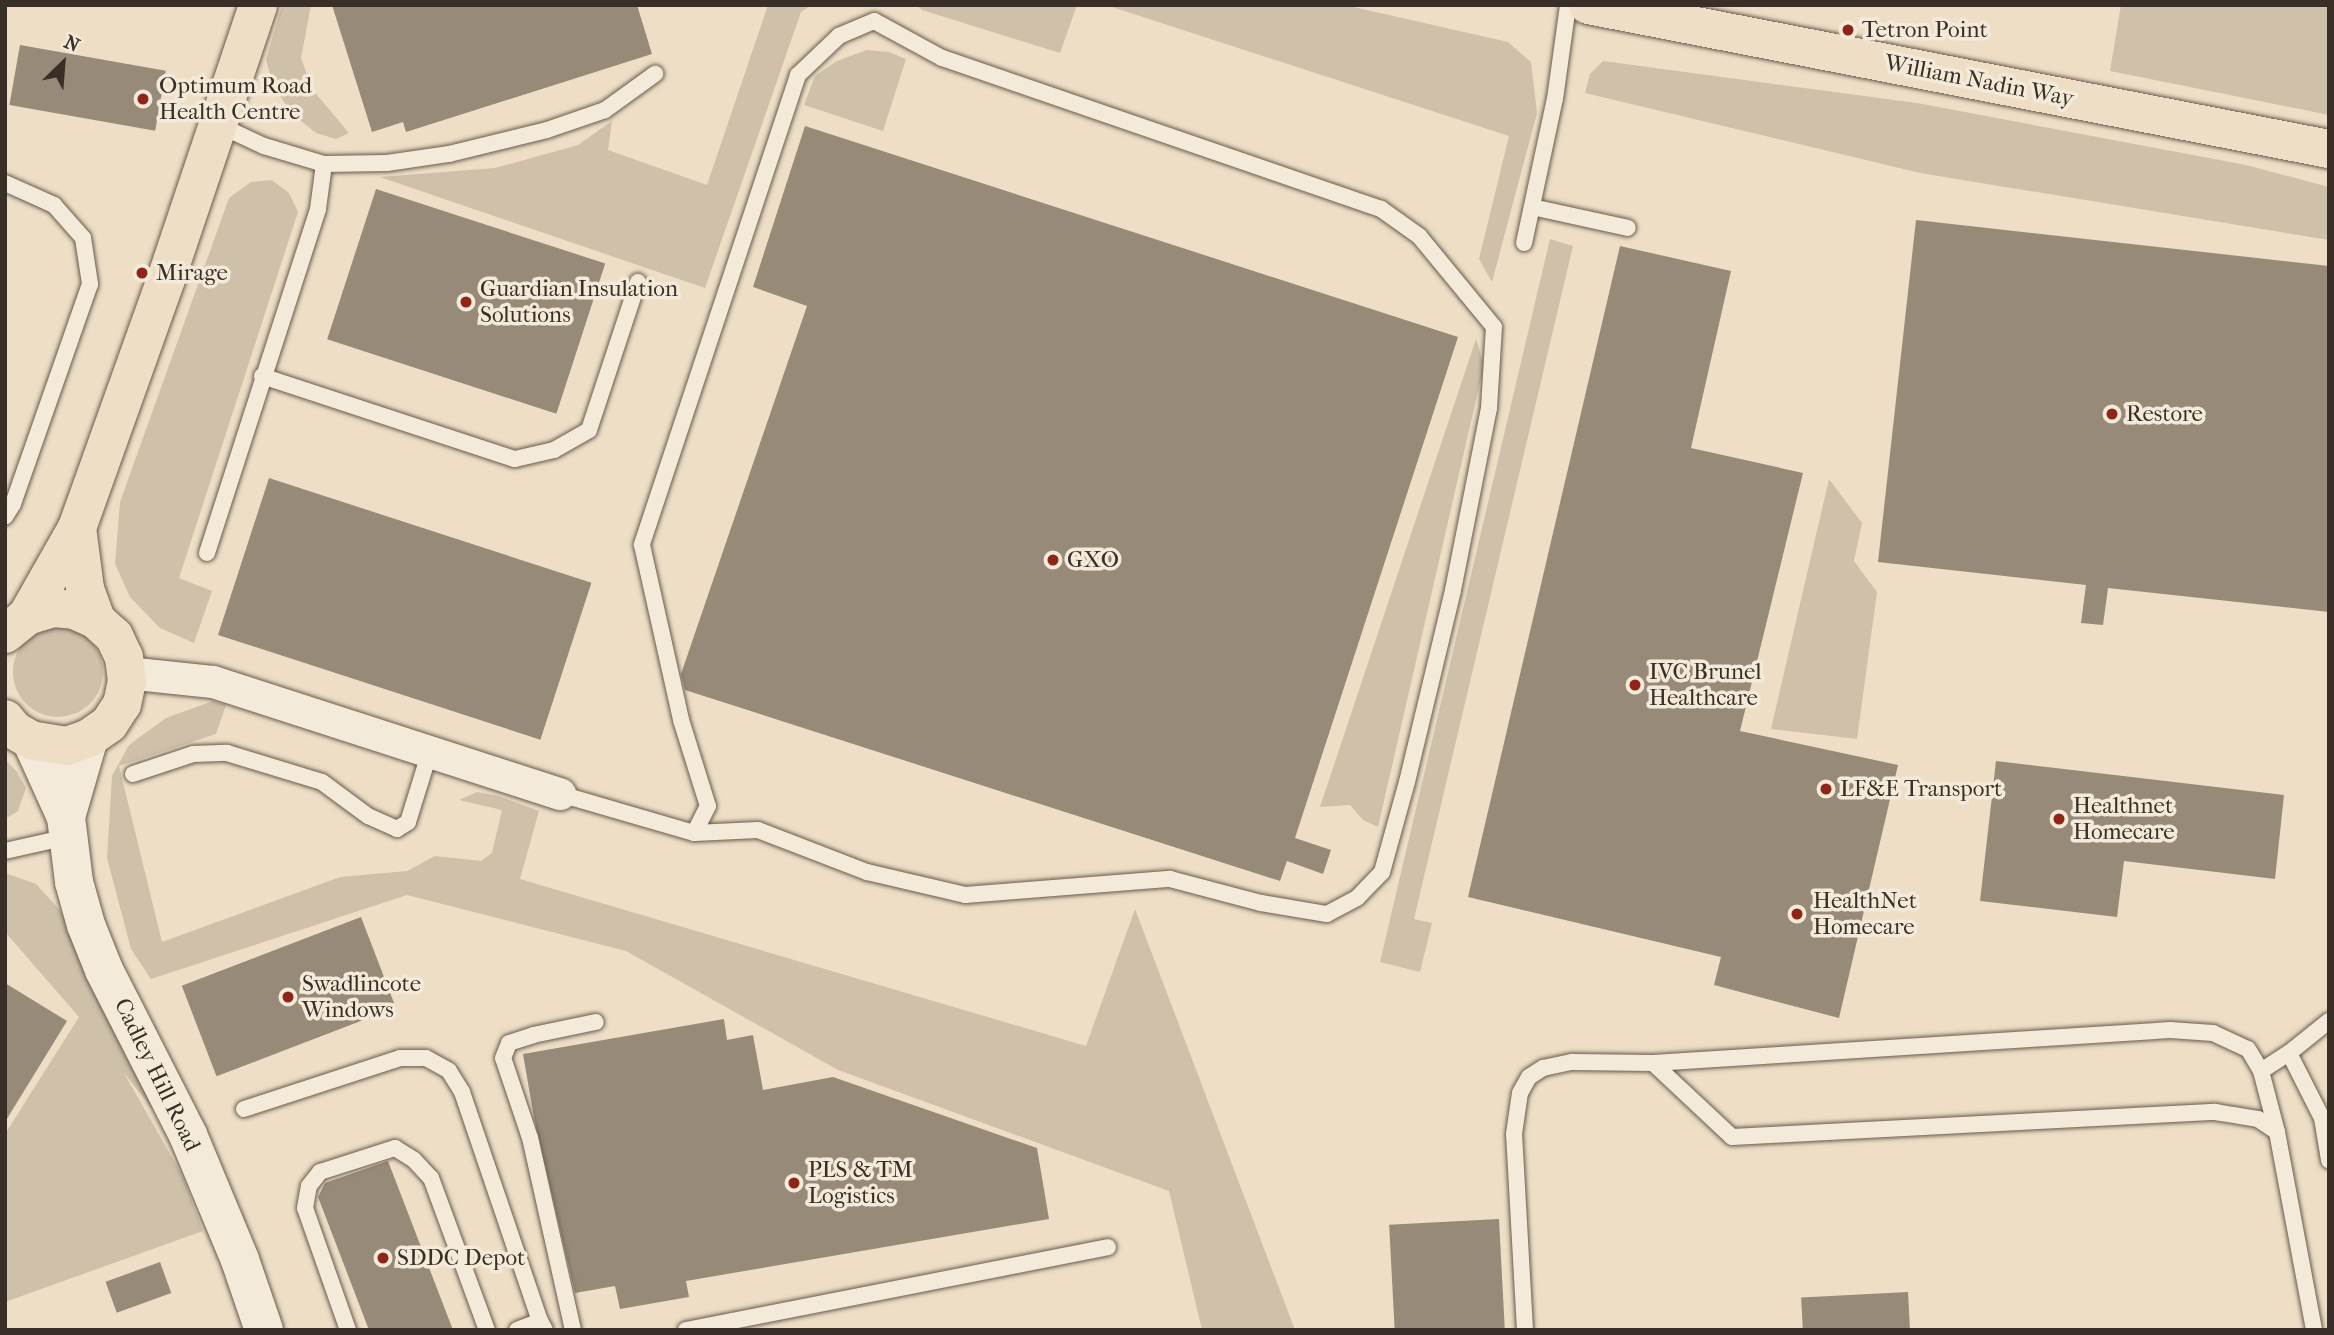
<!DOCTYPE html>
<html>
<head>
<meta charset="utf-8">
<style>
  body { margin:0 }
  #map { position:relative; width:2334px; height:1335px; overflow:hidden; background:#eedec5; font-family:"IM FELL French Canon",serif }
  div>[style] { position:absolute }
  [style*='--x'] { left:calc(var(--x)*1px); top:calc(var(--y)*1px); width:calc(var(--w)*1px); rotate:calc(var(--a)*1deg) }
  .green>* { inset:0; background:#cfc0aa }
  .round { border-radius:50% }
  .building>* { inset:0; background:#978a79; transform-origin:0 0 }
  .roads { filter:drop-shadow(0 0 2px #665b4e) drop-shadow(0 0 2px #665b4e) }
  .service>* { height:16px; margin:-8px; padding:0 8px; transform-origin:8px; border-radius:8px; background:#f4ead9 }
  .minor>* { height:32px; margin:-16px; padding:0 16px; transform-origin:16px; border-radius:16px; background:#f4ead9 }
  .tertiary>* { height:38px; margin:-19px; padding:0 19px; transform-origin:19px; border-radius:19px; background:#f4ead9 }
  .primary>* { height:38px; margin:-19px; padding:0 19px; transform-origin:19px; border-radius:19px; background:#eedec5 }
  .dots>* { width:19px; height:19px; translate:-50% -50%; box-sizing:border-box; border:4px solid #f4ead9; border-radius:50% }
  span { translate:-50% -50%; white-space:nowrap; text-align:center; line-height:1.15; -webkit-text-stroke:7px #f4ead9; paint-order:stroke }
  .poi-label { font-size:23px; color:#392f26 }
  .left { translate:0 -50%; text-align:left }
  .street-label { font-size:23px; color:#392f26 }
  .frame { position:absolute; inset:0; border:7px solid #392f26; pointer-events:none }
  .north { position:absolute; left:28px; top:28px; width:70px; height:70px; -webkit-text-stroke:5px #f4ead9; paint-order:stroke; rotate:25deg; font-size:19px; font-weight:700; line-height:28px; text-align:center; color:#392f26 }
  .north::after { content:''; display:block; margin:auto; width:24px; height:32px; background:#392f26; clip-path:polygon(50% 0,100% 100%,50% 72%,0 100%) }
</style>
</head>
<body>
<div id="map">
  <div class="green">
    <i style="clip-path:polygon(282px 5px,311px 5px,301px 58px,312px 89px,349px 133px,336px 139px,316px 133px,291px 113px,273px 85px,266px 60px)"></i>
    <i style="clip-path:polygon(768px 5px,811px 5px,801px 12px,705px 288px,380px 177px,495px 168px,578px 145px,612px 121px,608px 150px,707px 185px)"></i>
    <i style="clip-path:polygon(916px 5px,1077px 5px,1060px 53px,922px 10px)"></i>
    <i style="clip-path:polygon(1106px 5px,1345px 5px,1508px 42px,1531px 62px,1537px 113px,1492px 282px,1479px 259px,1509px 136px)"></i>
    <i style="clip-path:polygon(2121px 5px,2329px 5px,2329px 115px,2110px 71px)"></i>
    <i style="clip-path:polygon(867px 50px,889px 52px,906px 59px,883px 131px,804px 105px,815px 76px,837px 61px)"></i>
    <i style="clip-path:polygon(1603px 61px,1917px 103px,2246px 165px,2329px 187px,2329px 240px,1920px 173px,1585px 93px,1590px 74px)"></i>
    <i style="clip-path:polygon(272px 180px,289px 193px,298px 212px,179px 578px,212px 591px,194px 643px,160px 628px,130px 597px,115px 564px,120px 502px,229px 198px,251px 182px)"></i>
    <i style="clip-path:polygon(1550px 239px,1573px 246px,1414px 919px,1432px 923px,1420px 972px,1380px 962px)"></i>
    <i style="clip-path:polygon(1476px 339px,1484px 365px,1378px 827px,1363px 820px,1350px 805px,1320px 807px)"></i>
    <i style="clip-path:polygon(1829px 479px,1862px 523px,1854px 561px,1877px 592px,1857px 739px,1771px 729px)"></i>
    <i class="round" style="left:13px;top:627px;width:90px;height:90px"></i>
    <i style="clip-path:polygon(213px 701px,226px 705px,216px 734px,119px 766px,162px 942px,340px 877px,407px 871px,435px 856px,481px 861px,492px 853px,502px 810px,459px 800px,477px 792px,499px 796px,539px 811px,520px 879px,1086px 1046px,1135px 909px,1295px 1330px,1202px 1330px,1169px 1191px,838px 1070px,626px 951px,407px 895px,151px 979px,131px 949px,107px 858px,112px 776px,129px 745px,166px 718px)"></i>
    <i style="clip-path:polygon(5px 759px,17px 772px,26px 788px,18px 811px,5px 819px)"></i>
    <i style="clip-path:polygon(5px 873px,36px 884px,59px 909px,166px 1114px,169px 1130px,124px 1073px,182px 1175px,203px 1231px,5px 1302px,5px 1134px,79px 1017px,5px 932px)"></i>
  </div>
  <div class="building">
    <i style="clip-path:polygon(332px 5px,637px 5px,652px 54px,406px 132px,403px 122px,372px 132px)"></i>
    <i style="left:20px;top:45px;width:148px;height:61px;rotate:10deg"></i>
    <i style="clip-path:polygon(805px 126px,1458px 337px,1295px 838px,1331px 850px,1323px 874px,1287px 861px,1280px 881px,685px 690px,681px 674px,807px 306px,753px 287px)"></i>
    <i style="left:376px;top:189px;width:241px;height:158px;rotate:18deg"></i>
    <i style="clip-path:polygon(1916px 220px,2329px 266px,2329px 612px,2108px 588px,2103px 625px,2081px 623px,2086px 585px,1878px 562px)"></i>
    <i style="clip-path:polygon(1620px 246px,1731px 271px,1691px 448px,1803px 473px,1740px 731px,1898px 765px,1839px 1018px,1714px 985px,1721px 957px,1468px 897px)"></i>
    <i style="left:269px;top:478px;width:339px;height:165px;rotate:18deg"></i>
    <i style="clip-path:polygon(1996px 761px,2284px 795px,2275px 879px,2124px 861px,2117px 917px,1980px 901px)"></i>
    <i style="left:361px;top:917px;width:97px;height:192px;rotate:69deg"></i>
    <i style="clip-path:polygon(5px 983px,67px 1021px,5px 1122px)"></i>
    <i style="clip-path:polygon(724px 1019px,727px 1040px,753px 1035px,763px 1090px,833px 1077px,1037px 1148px,1049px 1219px,686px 1281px,689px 1297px,620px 1309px,615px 1286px,575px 1293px,534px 1118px,523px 1054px)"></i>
    <i style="clip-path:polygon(388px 1161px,453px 1330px,369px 1330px,318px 1197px,325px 1183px)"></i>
    <i style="left:1499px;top:1219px;width:111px;height:110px;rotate:87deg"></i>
    <i style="left:160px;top:1262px;width:33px;height:58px;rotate:70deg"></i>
    <i style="left:1908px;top:1292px;width:38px;height:107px;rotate:87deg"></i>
  </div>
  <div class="roads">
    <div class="service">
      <i style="--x:219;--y:125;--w:50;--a:25"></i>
      <i style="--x:264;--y:146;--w:63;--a:16.7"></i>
      <i style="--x:324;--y:164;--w:63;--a:-0.9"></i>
      <i style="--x:387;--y:163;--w:63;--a:-8.3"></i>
      <i style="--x:449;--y:154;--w:101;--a:-13.8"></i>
      <i style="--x:547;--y:130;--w:61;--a:-19"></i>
      <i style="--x:605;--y:110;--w:62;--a:-35.8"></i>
      <i style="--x:5;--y:183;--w:54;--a:24.2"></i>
      <i style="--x:54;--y:205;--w:44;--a:48.7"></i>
      <i style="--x:83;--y:238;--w:47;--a:81.3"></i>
      <i style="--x:90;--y:284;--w:233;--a:109.3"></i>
      <i style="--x:13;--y:504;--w:15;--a:122"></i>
      <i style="--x:1532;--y:207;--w:98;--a:12.3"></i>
      <i style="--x:1524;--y:243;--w:147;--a:-77.9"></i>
      <i style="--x:1555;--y:99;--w:95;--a:-82.1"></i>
      <i style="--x:262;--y:376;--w:266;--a:18.2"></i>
      <i style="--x:515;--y:459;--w:40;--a:-13"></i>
      <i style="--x:554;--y:450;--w:40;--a:-29.7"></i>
      <i style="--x:589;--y:430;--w:156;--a:-71.7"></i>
      <i style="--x:207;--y:553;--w:361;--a:-72.1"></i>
      <i style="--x:318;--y:209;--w:45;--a:-82.4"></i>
      <i style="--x:133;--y:774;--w:63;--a:-18.4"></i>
      <i style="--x:193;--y:754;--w:34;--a:-2"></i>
      <i style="--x:227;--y:753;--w:99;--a:17"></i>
      <i style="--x:322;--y:782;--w:57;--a:36.5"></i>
      <i style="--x:368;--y:816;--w:32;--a:24"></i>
      <i style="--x:397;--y:829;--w:13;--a:-32"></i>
      <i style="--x:408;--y:822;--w:74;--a:-72.8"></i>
      <i style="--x:560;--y:794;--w:140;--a:16.2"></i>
      <i style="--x:694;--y:833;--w:64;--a:-2.7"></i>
      <i style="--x:758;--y:830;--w:117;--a:21.1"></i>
      <i style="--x:867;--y:872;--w:101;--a:13.2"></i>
      <i style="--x:965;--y:895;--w:206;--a:-4.5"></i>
      <i style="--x:1170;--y:879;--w:94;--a:14.8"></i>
      <i style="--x:1261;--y:903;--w:67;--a:9.5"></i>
      <i style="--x:1327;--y:914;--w:34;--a:-28"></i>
      <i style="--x:1357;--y:898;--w:36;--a:-46"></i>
      <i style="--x:1382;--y:872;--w:93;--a:-74.5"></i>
      <i style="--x:1407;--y:782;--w:197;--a:-76.5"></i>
      <i style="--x:1453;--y:590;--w:186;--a:-78.8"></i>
      <i style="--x:1489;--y:408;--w:81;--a:-86.5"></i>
      <i style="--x:1494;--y:327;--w:118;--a:-129.5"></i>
      <i style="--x:1419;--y:236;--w:47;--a:-144.6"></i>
      <i style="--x:1381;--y:209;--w:464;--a:-161"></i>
      <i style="--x:942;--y:58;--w:77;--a:-151.4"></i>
      <i style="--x:874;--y:21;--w:38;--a:157"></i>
      <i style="--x:839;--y:36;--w:57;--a:136.4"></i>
      <i style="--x:798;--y:75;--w:495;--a:108.4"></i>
      <i style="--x:642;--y:545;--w:179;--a:77.4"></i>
      <i style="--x:681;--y:720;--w:90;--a:72.6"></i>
      <i style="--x:708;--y:806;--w:30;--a:117"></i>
      <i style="--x:5;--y:851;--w:64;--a:-12.7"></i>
      <i style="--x:2289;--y:1053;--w:73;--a:63.1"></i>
      <i style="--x:2322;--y:1118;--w:43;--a:80.5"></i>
      <i style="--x:1653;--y:1063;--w:518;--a:-3.65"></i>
      <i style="--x:2170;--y:1030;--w:43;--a:4"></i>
      <i style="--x:2213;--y:1033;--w:38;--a:25"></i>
      <i style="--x:2248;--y:1049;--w:26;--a:59"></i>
      <i style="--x:2261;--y:1071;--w:63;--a:75.3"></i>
      <i style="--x:2277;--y:1132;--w:201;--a:79.4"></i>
      <i style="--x:2261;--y:1071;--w:33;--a:-33"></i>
      <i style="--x:2289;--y:1053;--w:51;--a:-38.7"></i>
      <i style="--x:244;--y:1109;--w:164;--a:-18.1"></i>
      <i style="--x:400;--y:1058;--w:26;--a:0"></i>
      <i style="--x:426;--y:1058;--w:26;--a:29"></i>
      <i style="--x:449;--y:1071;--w:25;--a:58"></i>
      <i style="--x:462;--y:1092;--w:242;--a:71.2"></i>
      <i style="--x:540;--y:1321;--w:10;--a:61"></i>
      <i style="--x:348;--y:1330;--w:129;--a:-109.4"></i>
      <i style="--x:305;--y:1208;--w:22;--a:-80"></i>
      <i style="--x:309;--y:1186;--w:18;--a:-52"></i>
      <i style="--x:320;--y:1172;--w:79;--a:-17.7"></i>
      <i style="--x:395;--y:1148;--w:22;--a:32"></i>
      <i style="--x:414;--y:1160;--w:25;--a:47"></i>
      <i style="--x:431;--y:1178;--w:162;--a:69.8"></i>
      <i style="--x:517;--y:1330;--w:25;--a:-21"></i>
      <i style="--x:573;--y:1330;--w:197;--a:-102.6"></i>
      <i style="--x:530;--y:1138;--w:84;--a:-108.6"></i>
      <i style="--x:503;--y:1058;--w:16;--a:-68"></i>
      <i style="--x:509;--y:1043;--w:25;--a:-18"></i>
      <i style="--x:533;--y:1035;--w:64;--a:-11.7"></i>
      <i style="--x:686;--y:1330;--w:430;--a:-11.1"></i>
      <i style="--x:1525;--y:1330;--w:196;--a:-93.2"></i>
      <i style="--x:1514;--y:1134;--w:41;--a:-81.7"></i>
      <i style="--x:1520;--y:1093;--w:18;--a:-61"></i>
      <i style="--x:1529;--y:1077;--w:17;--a:-33"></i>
      <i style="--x:1543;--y:1068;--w:30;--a:-12"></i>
      <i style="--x:1572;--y:1062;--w:81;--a:0.7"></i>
      <i style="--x:1653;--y:1063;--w:108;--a:43.1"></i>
      <i style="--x:1732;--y:1137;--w:484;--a:-3"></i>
      <i style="--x:2215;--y:1112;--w:44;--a:9.2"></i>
      <i style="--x:2258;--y:1119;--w:23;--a:34"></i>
    </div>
    <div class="minor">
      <i style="--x:127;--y:673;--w:86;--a:6"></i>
      <i style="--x:213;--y:682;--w:365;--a:17.9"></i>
    </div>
    <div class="tertiary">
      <i style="--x:31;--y:740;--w:85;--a:65.6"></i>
      <i style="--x:66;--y:817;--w:65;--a:83"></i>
      <i style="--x:74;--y:882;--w:45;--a:74.4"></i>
      <i style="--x:86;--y:925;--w:48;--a:68.2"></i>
      <i style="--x:104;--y:970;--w:185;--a:63"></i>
      <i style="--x:188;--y:1135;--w:135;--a:67.4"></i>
      <i style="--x:240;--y:1260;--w:74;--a:71.1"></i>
      <i style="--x:66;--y:817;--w:82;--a:-73.8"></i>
    </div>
    <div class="primary">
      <i style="--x:1588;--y:5;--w:755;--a:11"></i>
      <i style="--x:77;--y:528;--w:62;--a:82.5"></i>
      <i style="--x:85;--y:589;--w:33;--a:70"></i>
      <i style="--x:27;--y:616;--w:101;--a:-60.4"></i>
      <i style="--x:77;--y:528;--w:264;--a:-70.3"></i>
      <i style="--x:166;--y:279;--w:289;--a:-71.4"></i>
      <i style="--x:5;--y:634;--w:28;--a:-39"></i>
      <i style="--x:27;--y:616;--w:27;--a:-17"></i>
      <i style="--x:53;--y:608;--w:21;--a:5"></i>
      <i style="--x:74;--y:610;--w:24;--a:24"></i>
      <i style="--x:96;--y:620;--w:24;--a:42"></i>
      <i style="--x:114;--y:636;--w:23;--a:65"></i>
      <i style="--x:124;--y:657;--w:24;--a:83"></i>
      <i style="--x:127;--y:681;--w:24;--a:102"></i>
      <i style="--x:122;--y:704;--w:24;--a:123"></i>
      <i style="--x:109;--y:724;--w:24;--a:145"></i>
      <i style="--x:89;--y:738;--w:23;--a:160"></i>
      <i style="--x:67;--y:746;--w:36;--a:-171"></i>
      <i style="--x:31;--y:740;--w:20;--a:-150"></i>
      <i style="--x:14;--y:730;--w:14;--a:-129"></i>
    </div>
  </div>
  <div class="dots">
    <i style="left:1848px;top:30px;background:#8f2418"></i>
    <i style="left:143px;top:99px;background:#8f2418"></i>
    <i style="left:142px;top:273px;background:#8f2418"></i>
    <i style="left:466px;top:302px;background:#8f2418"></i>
    <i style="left:2112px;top:414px;background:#8f2418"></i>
    <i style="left:1053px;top:560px;background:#8f2418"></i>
    <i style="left:1635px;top:685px;background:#8f2418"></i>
    <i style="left:1826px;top:789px;background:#8f2418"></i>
    <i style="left:2059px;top:819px;background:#8f2418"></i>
    <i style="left:1797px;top:914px;background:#8f2418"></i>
    <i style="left:288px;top:997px;background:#8f2418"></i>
    <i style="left:794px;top:1183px;background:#8f2418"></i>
    <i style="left:383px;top:1258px;background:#8f2418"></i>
  </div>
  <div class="poi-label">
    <span class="left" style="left:1862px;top:30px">Tetron Point</span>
    <span class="left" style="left:159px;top:99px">Optimum Road<br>Health Centre</span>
    <span class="left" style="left:156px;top:273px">Mirage</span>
    <span class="left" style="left:480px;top:302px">Guardian Insulation<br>Solutions</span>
    <span class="left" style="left:2126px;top:414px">Restore</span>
    <span class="left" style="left:1067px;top:560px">GXO</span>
    <span class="left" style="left:1649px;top:685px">IVC Brunel<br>Healthcare</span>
    <span class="left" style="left:1840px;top:789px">LF&amp;E Transport</span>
    <span class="left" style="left:2073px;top:819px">Healthnet<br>Homecare</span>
    <span class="left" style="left:1813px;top:914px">HealthNet<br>Homecare</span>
    <span class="left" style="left:302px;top:997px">Swadlincote<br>Windows</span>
    <span class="left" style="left:808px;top:1183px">PLS &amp; TM<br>Logistics</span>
    <span class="left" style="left:397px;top:1258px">SDDC Depot</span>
  </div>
  <div class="street-label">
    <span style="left:1979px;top:81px;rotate:11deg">William Nadin Way</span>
    <span style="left:157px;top:1075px;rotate:64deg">Cadley Hill Road</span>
  </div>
  <div class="frame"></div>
  <div class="north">N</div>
</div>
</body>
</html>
